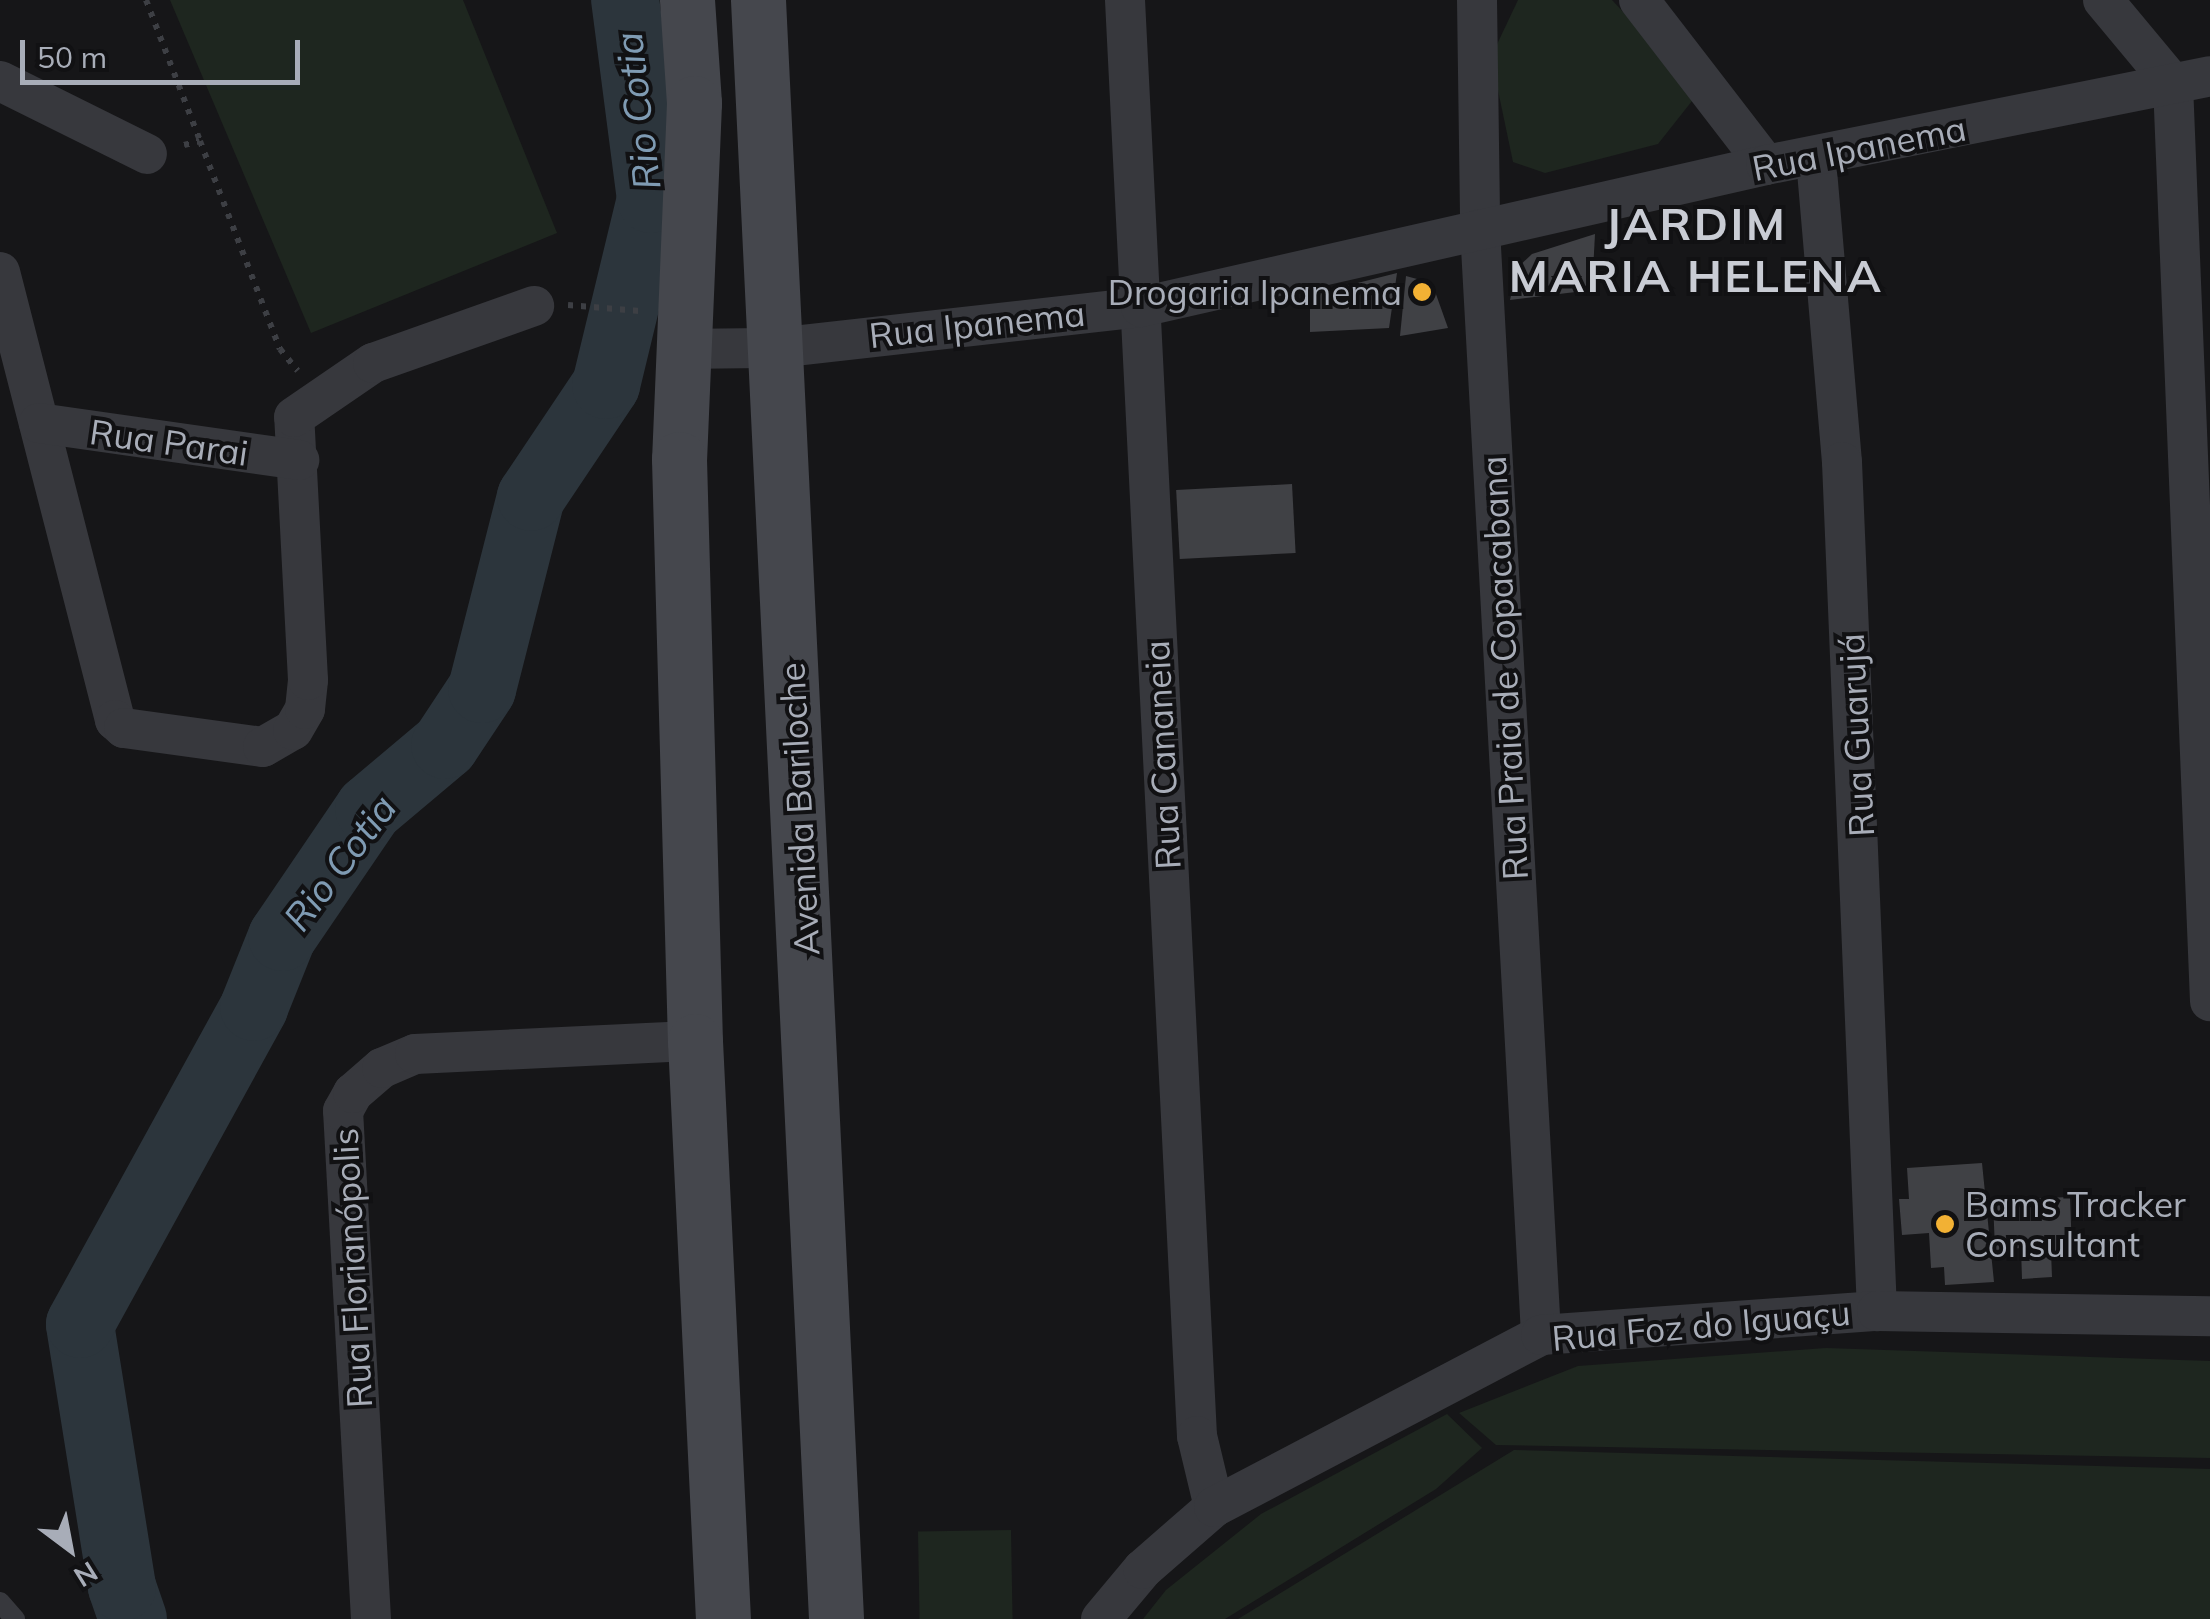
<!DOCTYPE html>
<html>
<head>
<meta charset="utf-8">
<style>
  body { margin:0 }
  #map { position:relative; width:2210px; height:1619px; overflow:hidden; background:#161618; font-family:Mulish,sans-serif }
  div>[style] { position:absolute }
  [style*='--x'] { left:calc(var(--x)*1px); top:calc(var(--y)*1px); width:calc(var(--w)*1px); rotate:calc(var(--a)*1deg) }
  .green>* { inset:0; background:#1e261f; transform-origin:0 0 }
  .river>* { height:68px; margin:-34px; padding:0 34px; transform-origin:34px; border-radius:34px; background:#2c353c }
  .building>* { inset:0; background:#404145; transform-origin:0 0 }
  .path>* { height:6px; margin-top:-3px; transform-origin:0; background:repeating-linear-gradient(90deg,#3d3f44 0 5px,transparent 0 13px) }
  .lane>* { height:20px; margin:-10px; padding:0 10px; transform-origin:10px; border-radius:10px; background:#37383d }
  .street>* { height:40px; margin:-20px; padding:0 20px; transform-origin:20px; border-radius:20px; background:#37383d }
  .secondary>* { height:55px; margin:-27.5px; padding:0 27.5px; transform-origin:27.5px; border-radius:27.5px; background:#45474d }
  .dots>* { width:28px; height:28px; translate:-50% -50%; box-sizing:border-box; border:5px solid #111113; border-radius:50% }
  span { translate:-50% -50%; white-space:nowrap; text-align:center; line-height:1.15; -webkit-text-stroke:8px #111113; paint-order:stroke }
  .street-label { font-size:35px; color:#a8adb8 }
  .poi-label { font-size:35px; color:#a8adb8 }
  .right { translate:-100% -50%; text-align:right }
  .left { translate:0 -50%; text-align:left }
  .water-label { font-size:38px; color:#7f9bb3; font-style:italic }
  .district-label { font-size:45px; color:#c9ccd4; font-weight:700; letter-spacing:2.5px }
  .north { position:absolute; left:20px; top:1499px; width:100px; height:100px; -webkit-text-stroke:8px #111113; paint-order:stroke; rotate:148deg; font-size:28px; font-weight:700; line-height:40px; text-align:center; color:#a8adb8 }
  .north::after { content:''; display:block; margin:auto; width:35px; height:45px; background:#a8adb8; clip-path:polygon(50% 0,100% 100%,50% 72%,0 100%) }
  .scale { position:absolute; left:20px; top:40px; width:280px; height:45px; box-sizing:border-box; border:5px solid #a8adb8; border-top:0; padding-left:12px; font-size:30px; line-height:35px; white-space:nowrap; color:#a8adb8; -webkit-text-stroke:8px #111113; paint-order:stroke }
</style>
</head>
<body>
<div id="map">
  <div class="green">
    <i style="clip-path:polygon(170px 0,463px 0,557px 233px,311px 333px)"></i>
    <i style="clip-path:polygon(1518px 0,1612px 0,1687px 81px,1692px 101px,1658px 144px,1545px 173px,1513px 162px,1491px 57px)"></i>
    <i style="clip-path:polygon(1826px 1348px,2210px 1361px,2210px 1458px,1496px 1445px,1459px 1413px,1578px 1366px)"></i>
    <i style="clip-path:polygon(1447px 1414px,1482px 1448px,1436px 1489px,1225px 1619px,1143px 1619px,1166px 1590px,1261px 1514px)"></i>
    <i style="clip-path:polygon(1514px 1450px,2210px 1469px,2210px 1619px,1238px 1619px)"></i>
    <i style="left:1011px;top:1530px;width:89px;height:93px;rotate:89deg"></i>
  </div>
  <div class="river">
    <i style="--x:133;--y:1619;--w:34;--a:-109"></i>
    <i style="--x:122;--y:1587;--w:266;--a:-99.1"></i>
    <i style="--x:80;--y:1324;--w:362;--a:-61.2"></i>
    <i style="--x:254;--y:1007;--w:75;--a:-68.2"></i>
    <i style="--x:282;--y:937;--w:155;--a:-55.8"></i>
    <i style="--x:369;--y:809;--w:99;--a:-40.1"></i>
    <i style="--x:445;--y:745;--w:67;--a:-56.5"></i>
    <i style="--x:482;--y:689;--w:198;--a:-75.7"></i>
    <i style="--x:531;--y:497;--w:135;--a:-56.2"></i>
    <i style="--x:606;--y:385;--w:191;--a:-76.4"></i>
    <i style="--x:651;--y:199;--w:201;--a:-97.4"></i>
  </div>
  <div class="building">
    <i style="clip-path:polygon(1595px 234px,1592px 290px,1510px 300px,1517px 268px,1532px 254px)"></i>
    <i style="clip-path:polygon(1397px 273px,1389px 328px,1310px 332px,1310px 295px)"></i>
    <i style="clip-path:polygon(1406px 276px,1432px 283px,1448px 328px,1400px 336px)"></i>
    <i style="left:1292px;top:484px;width:69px;height:116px;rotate:87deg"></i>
    <i style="clip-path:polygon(1982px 1163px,1994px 1282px,1945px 1285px,1944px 1267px,1931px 1268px,1929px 1233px,1902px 1235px,1899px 1199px,1909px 1199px,1907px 1168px)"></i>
    <i style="clip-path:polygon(2070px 1197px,2072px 1251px,2051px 1251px,2052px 1277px,2022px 1279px,2021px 1248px,1995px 1250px,1993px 1200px)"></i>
  </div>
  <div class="path">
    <i style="--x:146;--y:0;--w:151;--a:69"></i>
    <i style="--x:184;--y:145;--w:16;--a:-14"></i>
    <i style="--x:200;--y:141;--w:223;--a:69"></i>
    <i style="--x:280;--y:349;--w:28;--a:51"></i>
    <i style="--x:568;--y:305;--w:72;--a:4.8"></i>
  </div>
  <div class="lane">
    <i style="--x:0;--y:1602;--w:23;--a:49"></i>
  </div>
  <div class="street">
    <i style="--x:1125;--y:0;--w:1438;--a:87.13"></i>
    <i style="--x:1197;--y:1436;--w:73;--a:76.5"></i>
    <i style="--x:1477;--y:0;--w:229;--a:89.2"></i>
    <i style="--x:1480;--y:229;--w:1108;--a:86.84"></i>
    <i style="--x:1639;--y:0;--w:208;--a:52.4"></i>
    <i style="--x:2103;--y:0;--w:109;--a:50.2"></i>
    <i style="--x:2173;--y:84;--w:918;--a:87.69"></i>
    <i style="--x:0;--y:81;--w:164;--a:26.4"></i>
    <i style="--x:1816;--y:159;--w:304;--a:85.1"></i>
    <i style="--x:1842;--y:462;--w:850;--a:87.64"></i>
    <i style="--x:0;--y:272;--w:463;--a:75.6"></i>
    <i style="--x:115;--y:720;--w:12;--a:42"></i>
    <i style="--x:124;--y:728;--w:140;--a:7.8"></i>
    <i style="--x:263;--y:747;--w:34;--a:-30"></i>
    <i style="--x:293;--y:730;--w:24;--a:-60"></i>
    <i style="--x:305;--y:709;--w:29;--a:-84"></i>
    <i style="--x:308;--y:680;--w:263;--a:-93"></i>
    <i style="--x:294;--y:417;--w:96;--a:-34.4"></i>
    <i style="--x:373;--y:363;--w:171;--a:-19.5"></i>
    <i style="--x:679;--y:349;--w:97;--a:-0.6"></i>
    <i style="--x:776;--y:348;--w:367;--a:-6.4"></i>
    <i style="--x:1141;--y:307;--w:641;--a:-12.8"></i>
    <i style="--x:1766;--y:165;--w:453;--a:-11.3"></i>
    <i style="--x:39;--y:423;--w:263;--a:8.1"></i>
    <i style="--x:371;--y:1619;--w:509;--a:-93.15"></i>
    <i style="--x:343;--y:1111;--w:21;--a:-61"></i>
    <i style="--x:353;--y:1093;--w:38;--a:-41"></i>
    <i style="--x:382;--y:1068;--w:36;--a:-23"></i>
    <i style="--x:415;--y:1054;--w:280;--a:-2.7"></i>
    <i style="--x:1101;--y:1619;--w:65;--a:-50"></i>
    <i style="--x:1143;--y:1569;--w:94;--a:-41.1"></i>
    <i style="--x:1214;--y:1507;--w:369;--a:-27.7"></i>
    <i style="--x:1541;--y:1335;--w:337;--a:-4.1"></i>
    <i style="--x:1877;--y:1311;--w:333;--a:0.9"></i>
  </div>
  <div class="secondary">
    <i style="--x:687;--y:0;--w:103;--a:86.1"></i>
    <i style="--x:694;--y:103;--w:356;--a:92.4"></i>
    <i style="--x:679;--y:459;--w:582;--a:88.43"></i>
    <i style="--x:695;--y:1041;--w:579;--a:87.23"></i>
    <i style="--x:758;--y:0;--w:1621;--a:87.24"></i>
  </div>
  <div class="dots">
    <i style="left:1422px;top:292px;background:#f2b134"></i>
    <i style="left:1945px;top:1224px;background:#f2b134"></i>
  </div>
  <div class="street-label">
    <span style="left:1859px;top:148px;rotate:-11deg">Rua Ipanema</span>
    <span style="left:977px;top:324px;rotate:-6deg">Rua Ipanema</span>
    <span style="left:169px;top:442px;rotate:8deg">Rua Parai</span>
    <span style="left:1504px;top:668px;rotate:-93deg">Rua Praia de Copacabana</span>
    <span style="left:1856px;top:735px;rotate:-93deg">Rua Guarujá</span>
    <span style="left:1162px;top:755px;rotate:-93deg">Rua Cananeia</span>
    <span style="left:799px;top:809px;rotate:-93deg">Avenida Bariloche</span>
    <span style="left:352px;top:1268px;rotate:-93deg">Rua Florianópolis</span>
    <span style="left:1701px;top:1325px;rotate:-5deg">Rua Foz do Iguaçu</span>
  </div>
  <div class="poi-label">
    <span class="right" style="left:1402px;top:292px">Drogaria Ipanema</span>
    <span class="left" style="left:1965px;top:1224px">Bams Tracker<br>Consultant</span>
  </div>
  <div class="water-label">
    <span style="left:638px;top:111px;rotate:-97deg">Rio Cotia</span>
    <span style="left:340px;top:863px;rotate:-53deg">Rio Cotia</span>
  </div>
  <div class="district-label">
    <span style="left:1696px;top:250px">JARDIM<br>MARIA HELENA</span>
  </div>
  <div class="north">N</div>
  <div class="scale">50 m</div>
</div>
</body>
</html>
